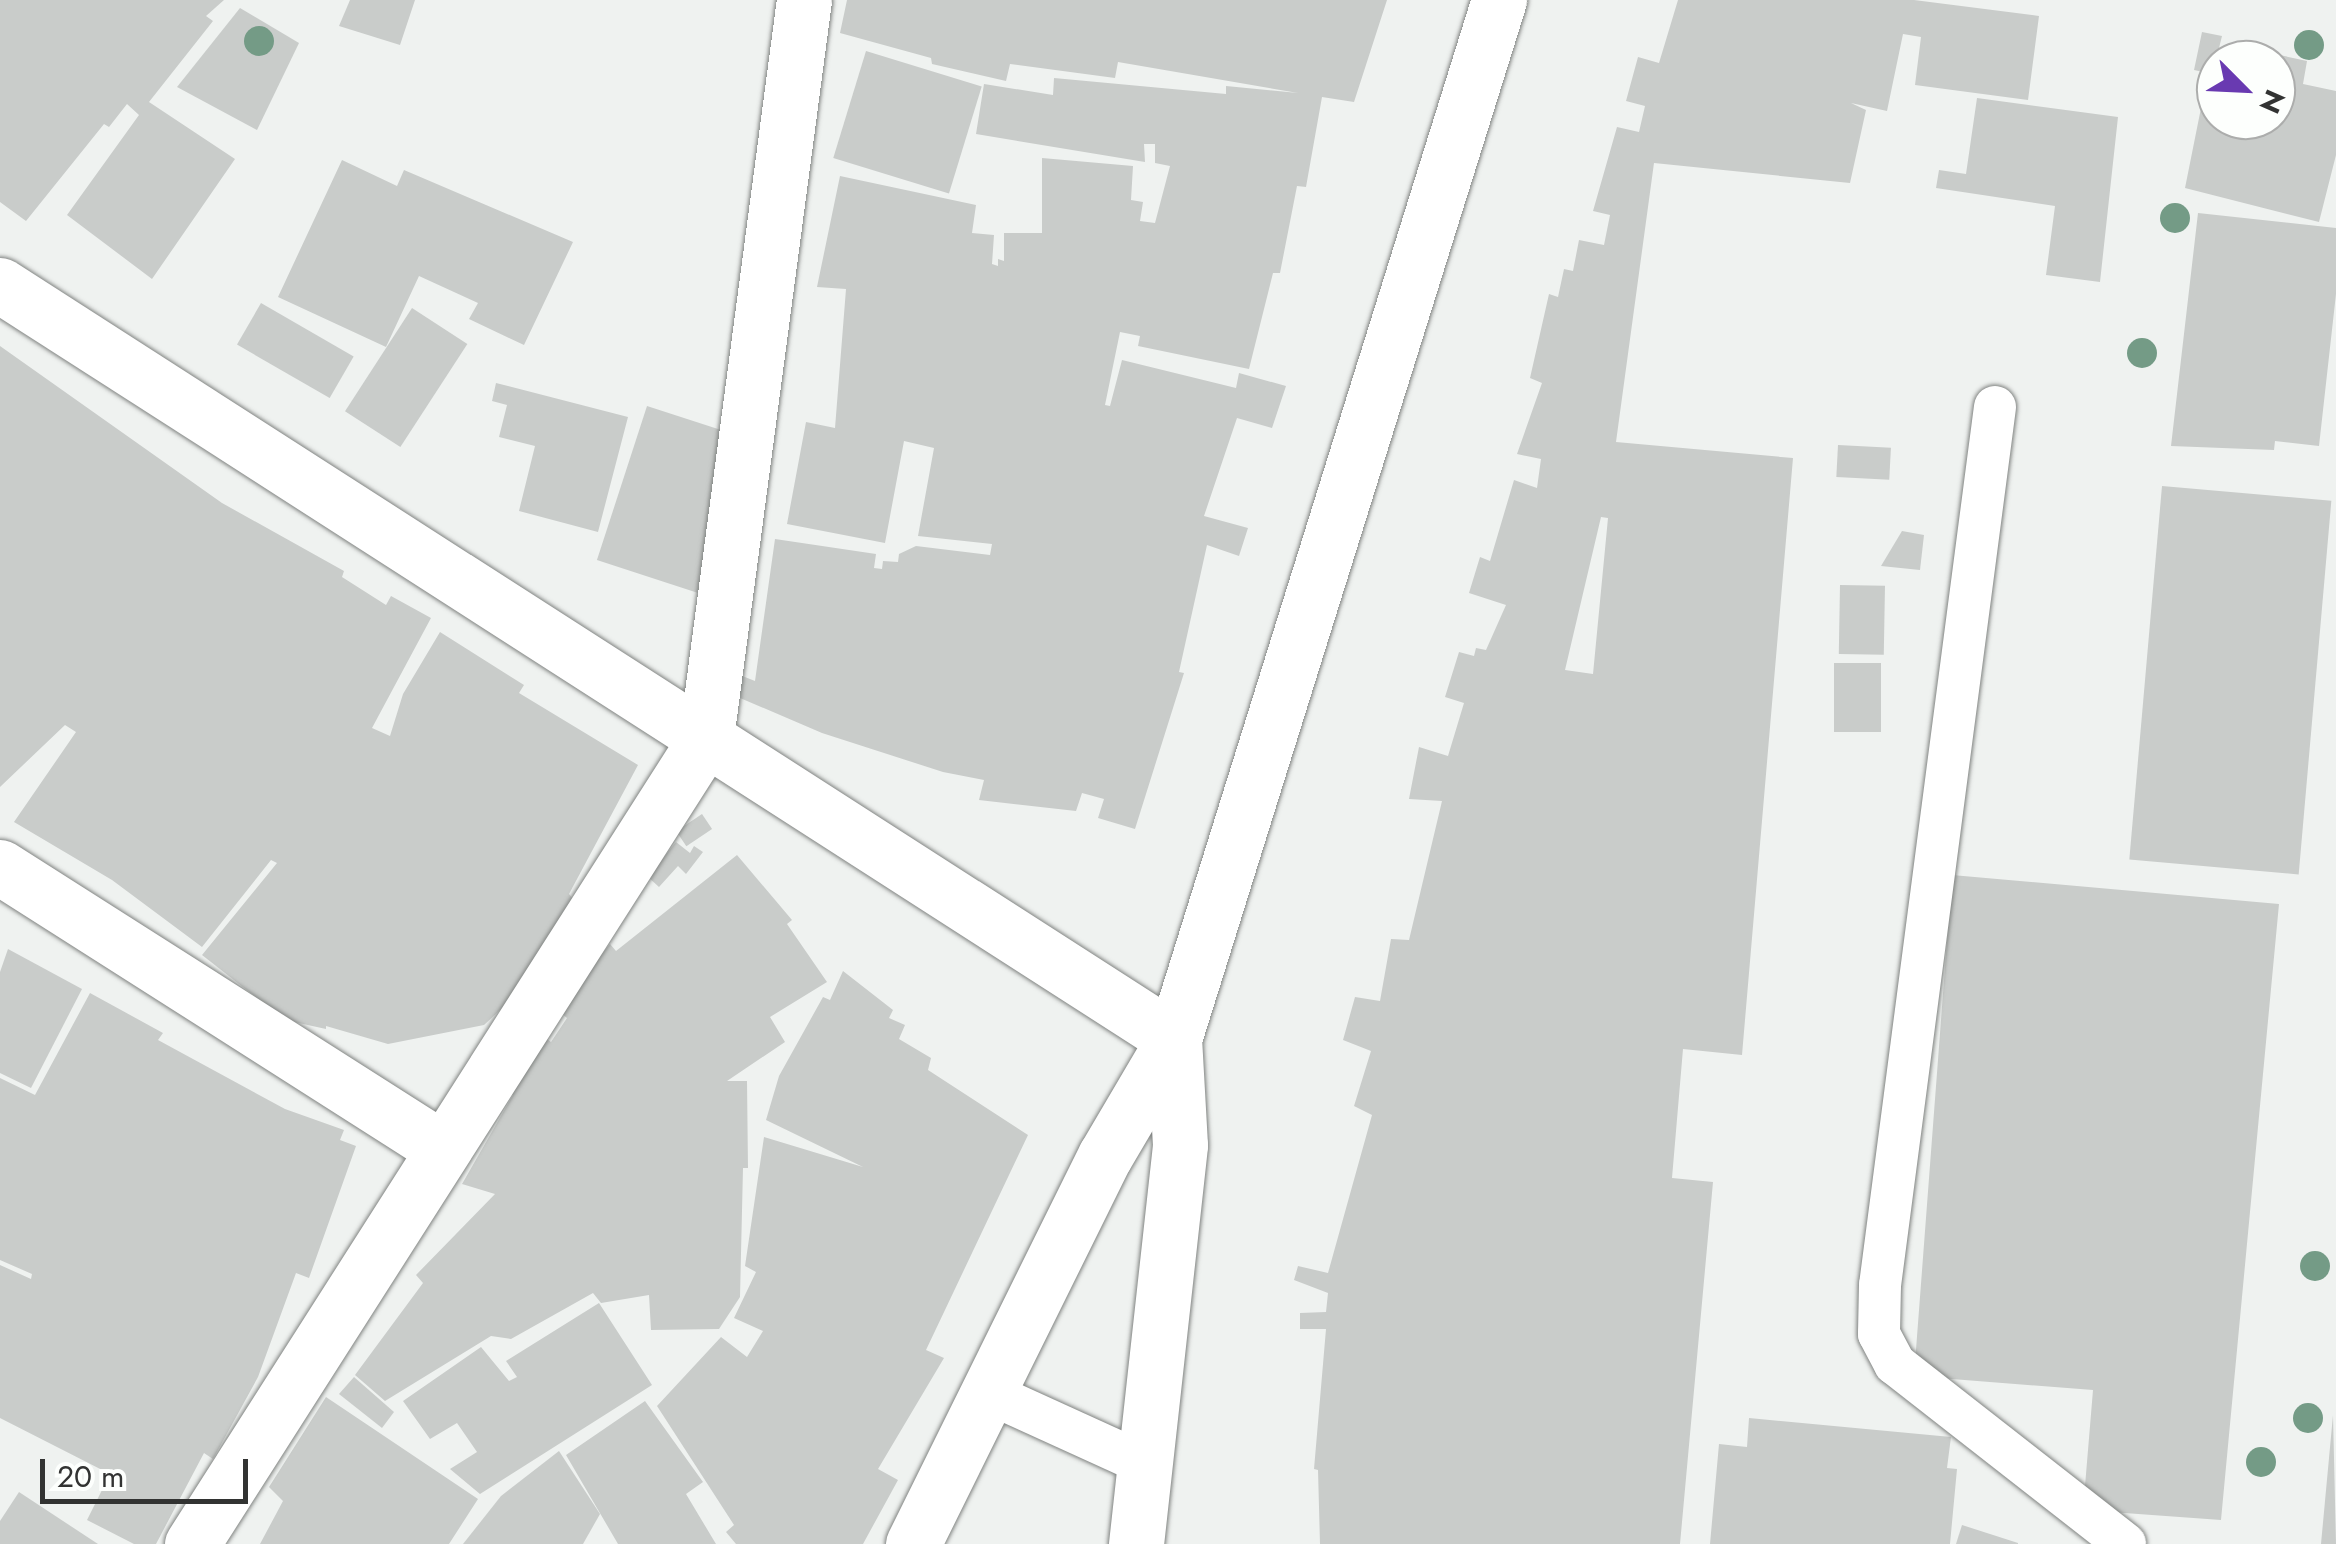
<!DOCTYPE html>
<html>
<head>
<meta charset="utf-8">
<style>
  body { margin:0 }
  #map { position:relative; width:2336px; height:1544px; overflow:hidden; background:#eff2f0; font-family:Jost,sans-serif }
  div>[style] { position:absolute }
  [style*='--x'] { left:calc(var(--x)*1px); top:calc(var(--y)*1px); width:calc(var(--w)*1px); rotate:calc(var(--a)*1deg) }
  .building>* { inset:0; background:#c9ccca; transform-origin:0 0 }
  .roads { filter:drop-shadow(0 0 2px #808381) drop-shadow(0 0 2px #808381) }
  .lane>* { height:42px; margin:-21px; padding:0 21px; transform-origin:21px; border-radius:21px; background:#fff }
  .street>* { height:55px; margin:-27.5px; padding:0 27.5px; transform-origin:27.5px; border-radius:27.5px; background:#fff }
  .secondary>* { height:55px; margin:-27.5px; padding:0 27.5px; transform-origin:27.5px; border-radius:27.5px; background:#fff }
  .trees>* { width:30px; height:30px; margin:-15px; border-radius:50%; background:#749b86 }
  span { translate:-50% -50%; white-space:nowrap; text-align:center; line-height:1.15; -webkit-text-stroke:8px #fdfffd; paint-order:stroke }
  .north { position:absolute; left:2196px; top:40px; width:100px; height:100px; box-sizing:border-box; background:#fdfffd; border:2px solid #acadac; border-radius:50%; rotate:114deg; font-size:28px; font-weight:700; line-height:40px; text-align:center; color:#323332 }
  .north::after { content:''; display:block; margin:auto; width:35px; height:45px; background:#693ab1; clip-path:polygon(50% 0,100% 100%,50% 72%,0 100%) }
  .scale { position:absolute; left:40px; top:1459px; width:208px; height:45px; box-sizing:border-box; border:5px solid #323332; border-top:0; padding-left:12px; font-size:30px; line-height:35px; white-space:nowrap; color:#323332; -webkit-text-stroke:8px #fdfffd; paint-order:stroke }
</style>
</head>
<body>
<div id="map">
  <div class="building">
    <i style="clip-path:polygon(0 0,224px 0,206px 16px,213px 21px,149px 102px,235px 159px,152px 279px,67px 215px,139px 115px,127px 104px,109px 127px,104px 124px,26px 221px,0 202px)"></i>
    <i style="clip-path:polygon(350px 0,415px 0,400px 45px,339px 26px)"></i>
    <i style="clip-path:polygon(847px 0,1387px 0,1354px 102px,1322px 97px,1306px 187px,1297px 186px,1280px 273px,1273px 273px,1249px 369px,1138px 346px,1140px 336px,1120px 332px,1105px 405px,1110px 406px,1122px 360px,1236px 388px,1239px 373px,1286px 386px,1272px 428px,1237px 418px,1204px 516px,1248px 528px,1239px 556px,1207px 545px,1179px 672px,1184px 673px,1135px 829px,1098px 818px,1104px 799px,1082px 793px,1076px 811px,979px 800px,984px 780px,943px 772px,822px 733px,705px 683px,712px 664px,755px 681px,775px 539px,876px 554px,874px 568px,882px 569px,883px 561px,898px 562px,899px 554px,916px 546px,990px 555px,992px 544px,918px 536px,934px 448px,904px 441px,885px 543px,787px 524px,806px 422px,835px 428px,846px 289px,817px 287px,840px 176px,976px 205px,972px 233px,994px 235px,992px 264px,998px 266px,998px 259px,1004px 261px,1004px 233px,1042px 233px,1042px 158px,1133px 166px,1131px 200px,1143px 202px,1140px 221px,1155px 223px,1170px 166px,1155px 163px,1155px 144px,1144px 144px,1145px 162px,976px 134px,984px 84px,1053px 95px,1054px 78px,1226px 94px,1226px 86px,1298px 93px,1118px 62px,1115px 78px,1010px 64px,1006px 81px,932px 64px,931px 58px,840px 33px)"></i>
    <i style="clip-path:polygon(evenodd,1678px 0,1914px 0,2039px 16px,2028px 100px,1915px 85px,1921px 37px,1903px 34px,1887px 111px,1851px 103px,1866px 110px,1850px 183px,1654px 163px,1616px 442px,1793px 458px,1742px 1055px,1683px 1049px,1672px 1178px,1713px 1182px,1680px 1544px,1320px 1544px,1318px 1470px,1314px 1469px,1326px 1329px,1300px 1329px,1300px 1313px,1326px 1312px,1328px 1293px,1294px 1280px,1298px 1266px,1328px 1273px,1372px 1115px,1354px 1106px,1371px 1051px,1343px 1040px,1355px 997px,1380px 1001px,1391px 939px,1409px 940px,1442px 801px,1409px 799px,1419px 747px,1448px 756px,1464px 703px,1445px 697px,1459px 652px,1474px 656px,1476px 648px,1486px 650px,1506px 605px,1469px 593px,1480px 557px,1490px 561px,1514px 480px,1537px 488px,1541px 459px,1517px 454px,1542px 383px,1530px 378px,1549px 294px,1558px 297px,1564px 269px,1573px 271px,1579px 240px,1604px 245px,1610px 215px,1593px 211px,1617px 127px,1639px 132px,1645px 106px,1626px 101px,1638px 57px,1659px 63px,1678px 0,1601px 517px,1608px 518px,1593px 674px,1565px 670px,1601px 517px)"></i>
    <i style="clip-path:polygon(240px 8px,299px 43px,257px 130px,177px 87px)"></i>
    <i style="clip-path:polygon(2202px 32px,2222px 36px,2216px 60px,2216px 120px,2276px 120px,2276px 60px,2235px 60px,2238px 46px,2307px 61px,2303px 84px,2336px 91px,2336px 155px,2319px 222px,2185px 188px,2208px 73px,2194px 70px)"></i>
    <i style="left:866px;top:51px;width:121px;height:112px;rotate:17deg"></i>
    <i style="clip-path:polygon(1977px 98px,2118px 117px,2100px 282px,2046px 275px,2055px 206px,1936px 188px,1939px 170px,1966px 174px)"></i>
    <i style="clip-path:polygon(342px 160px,397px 186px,404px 170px,573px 242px,524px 345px,469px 319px,478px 303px,419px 276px,386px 347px,278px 297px)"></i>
    <i style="clip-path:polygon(2198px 213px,2336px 228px,2336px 294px,2319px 446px,2275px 441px,2274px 450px,2171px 446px)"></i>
    <i style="left:261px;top:303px;width:107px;height:48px;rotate:30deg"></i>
    <i style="left:412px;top:308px;width:66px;height:123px;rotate:33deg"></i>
    <i style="clip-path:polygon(0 346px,222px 503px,344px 571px,342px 577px,386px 605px,391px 596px,431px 618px,372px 728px,390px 736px,403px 694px,440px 632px,524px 685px,519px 693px,638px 765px,569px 894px,579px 906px,526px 986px,484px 1025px,388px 1044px,326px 1026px,326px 1029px,285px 1020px,202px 955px,277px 863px,271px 860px,202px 947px,112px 880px,14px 822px,76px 732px,65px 725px,0 787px)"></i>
    <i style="clip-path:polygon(496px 383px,628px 417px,598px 532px,519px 511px,535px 446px,499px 437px,507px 405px,492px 401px)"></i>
    <i style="left:647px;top:406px;width:120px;height:162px;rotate:18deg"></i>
    <i style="left:1838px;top:445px;width:53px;height:32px;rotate:3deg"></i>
    <i style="left:2162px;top:486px;width:170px;height:375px;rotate:5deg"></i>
    <i style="clip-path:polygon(1902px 531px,1924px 535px,1920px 570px,1881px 566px)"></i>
    <i style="left:1840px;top:585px;width:45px;height:69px;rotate:1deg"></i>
    <i style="left:1834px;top:663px;width:47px;height:69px"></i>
    <i style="left:702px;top:814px;width:18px;height:31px;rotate:56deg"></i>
    <i style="clip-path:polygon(676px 842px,690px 853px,694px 846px,703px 852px,686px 874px,678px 866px,659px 887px,648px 877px)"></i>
    <i style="clip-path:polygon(737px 855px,792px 920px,787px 924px,827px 982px,770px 1017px,785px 1042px,727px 1081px,747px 1081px,748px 1168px,743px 1168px,740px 1297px,719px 1329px,651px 1330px,649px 1295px,601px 1303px,593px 1293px,511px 1339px,491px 1336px,385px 1401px,355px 1375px,423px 1283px,416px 1275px,495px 1194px,462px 1184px,513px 1095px,506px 1091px,542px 1035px,551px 1042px,567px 1018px,556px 1009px,610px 944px,616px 951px)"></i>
    <i style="clip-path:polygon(1952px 875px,2279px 904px,2221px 1520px,2083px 1510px,2093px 1390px,1914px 1376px)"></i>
    <i style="clip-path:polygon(8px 949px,82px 989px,31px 1088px,0 1073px,0 972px)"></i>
    <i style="clip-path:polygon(843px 971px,893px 1010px,889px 1018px,905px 1025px,899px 1039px,931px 1058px,928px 1070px,1028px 1135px,926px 1350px,944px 1358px,878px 1469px,898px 1480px,863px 1544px,736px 1544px,726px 1532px,734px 1525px,657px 1406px,721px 1337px,747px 1357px,763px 1331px,734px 1318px,756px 1272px,745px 1266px,764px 1137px,863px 1167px,766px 1120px,779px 1076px,823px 997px,830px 1000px)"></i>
    <i style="clip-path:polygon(90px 993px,163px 1033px,158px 1040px,285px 1109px,344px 1130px,340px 1140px,356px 1146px,309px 1278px,296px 1273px,258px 1377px,213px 1459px,204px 1453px,156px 1544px,134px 1544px,87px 1520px,110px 1474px,0 1418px,0 1265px,31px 1279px,32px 1274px,0 1260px,0 1078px,35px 1095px)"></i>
    <i style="clip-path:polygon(599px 1303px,652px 1385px,480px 1494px,450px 1469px,477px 1452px,457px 1423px,430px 1439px,403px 1401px,481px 1347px,509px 1381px,517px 1377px,506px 1361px)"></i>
    <i style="clip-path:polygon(354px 1377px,394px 1412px,382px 1428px,339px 1394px)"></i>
    <i style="clip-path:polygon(326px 1397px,478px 1499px,449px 1544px,260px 1544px,283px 1501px,269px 1487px)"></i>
    <i style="clip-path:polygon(645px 1401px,703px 1482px,686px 1494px,716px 1544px,618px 1544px,566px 1455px)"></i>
    <i style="clip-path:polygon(2333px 1415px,2336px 1544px,2321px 1544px)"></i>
    <i style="clip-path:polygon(1749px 1418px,1951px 1437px,1947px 1468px,1957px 1469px,1950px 1544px,1710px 1544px,1719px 1444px,1747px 1447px)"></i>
    <i style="clip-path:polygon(559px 1451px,600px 1514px,583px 1544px,463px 1544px,501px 1496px)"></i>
    <i style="clip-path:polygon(19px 1492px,98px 1544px,0 1544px,0 1521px)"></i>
    <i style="clip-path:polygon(1962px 1525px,2018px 1543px,2018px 1544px,1956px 1544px)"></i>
  </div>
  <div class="roads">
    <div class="lane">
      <i style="--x:1995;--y:407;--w:885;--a:97.46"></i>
      <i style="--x:1880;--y:1285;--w:49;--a:91.2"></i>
      <i style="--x:1879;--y:1334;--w:34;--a:62"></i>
      <i style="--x:1895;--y:1364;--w:292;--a:38"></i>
      <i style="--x:989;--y:1393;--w:171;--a:24.5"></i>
    </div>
    <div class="street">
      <i style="--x:0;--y:285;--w:1395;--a:32.71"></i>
      <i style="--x:0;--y:867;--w:525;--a:32.48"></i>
      <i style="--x:192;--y:1544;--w:956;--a:-57.47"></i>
      <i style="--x:706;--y:738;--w:744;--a:-82.44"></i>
    </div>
    <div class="secondary">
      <i style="--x:913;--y:1544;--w:433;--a:-63.7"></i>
      <i style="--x:1105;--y:1156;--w:136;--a:-59.5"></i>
      <i style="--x:1136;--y:1544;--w:401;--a:-83.7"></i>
      <i style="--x:1180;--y:1145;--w:106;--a:-93.2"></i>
      <i style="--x:1174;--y:1039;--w:1089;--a:-72.63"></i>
    </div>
  </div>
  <div class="trees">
    <i style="left:259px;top:41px"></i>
    <i style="left:2309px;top:45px"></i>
    <i style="left:2175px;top:218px"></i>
    <i style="left:2142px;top:353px"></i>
    <i style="left:2315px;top:1266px"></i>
    <i style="left:2308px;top:1418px"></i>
    <i style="left:2261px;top:1462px"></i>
  </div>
  <div class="north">N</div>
  <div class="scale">20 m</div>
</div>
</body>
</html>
